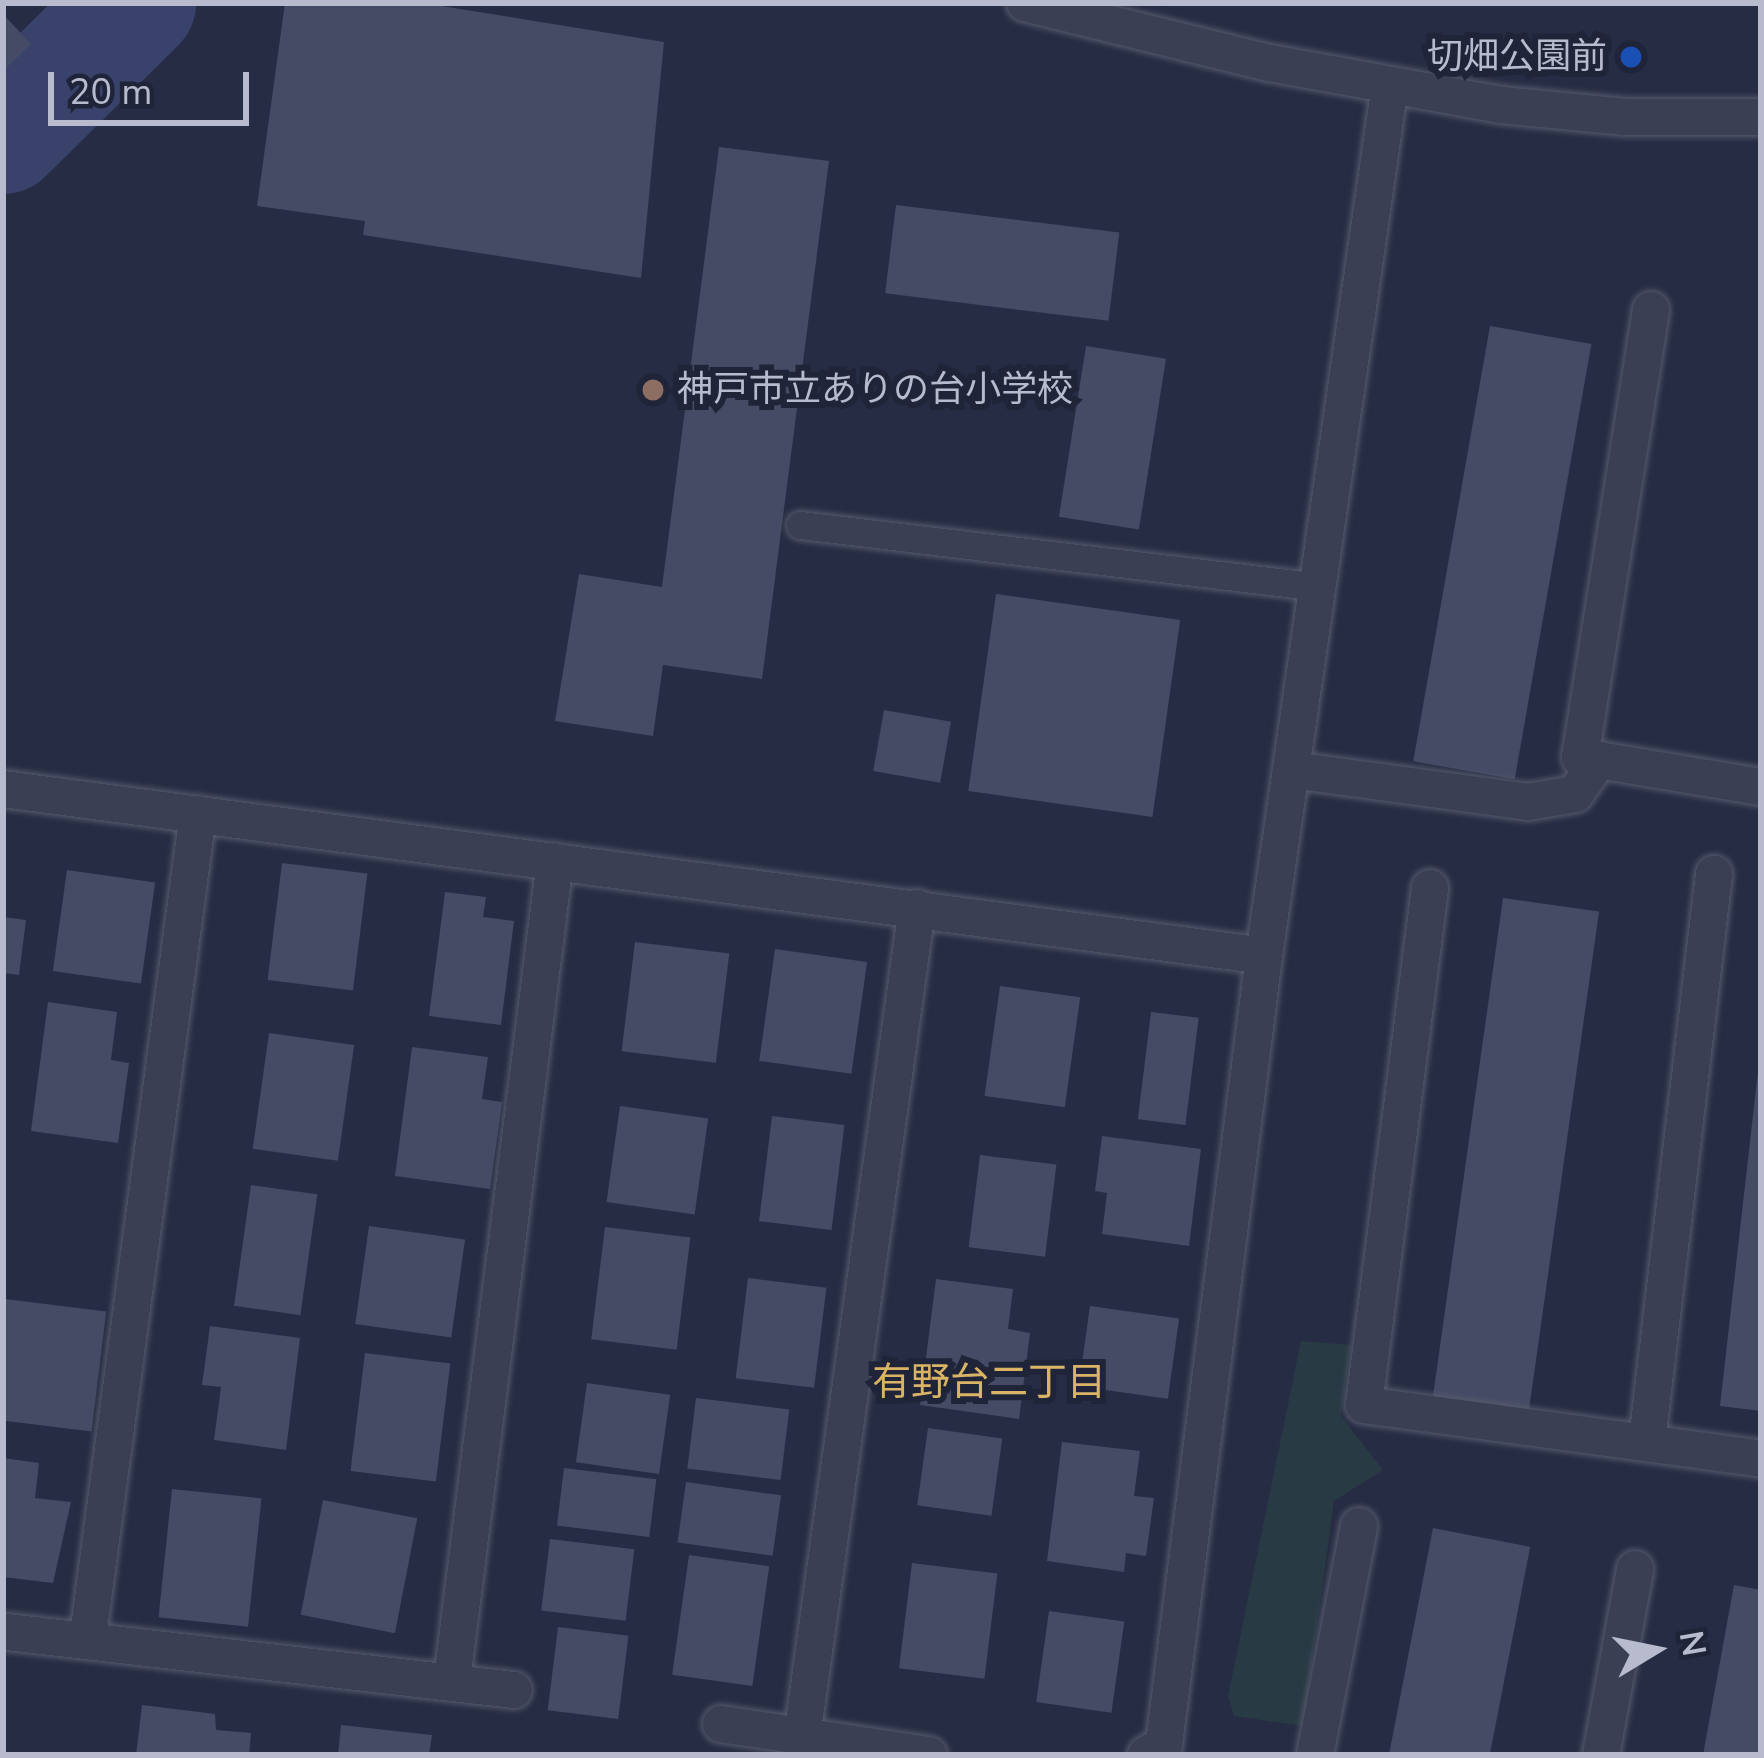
<!DOCTYPE html>
<html>
<head>
<meta charset="utf-8">
<style>
  body { margin:0 }
  #map { position:relative; width:1764px; height:1758px; overflow:hidden; background:#262c43; font-family:"Nunito Sans","Noto Sans JP",sans-serif }
  div>[style] { position:absolute }
  [style*='--x'] { left:calc(var(--x)*1px); top:calc(var(--y)*1px); width:calc(var(--w)*1px); rotate:calc(var(--a)*1deg) }
  .green>* { inset:0; background:#283a44 }
  .river>* { height:120px; margin:-60px; padding:0 60px; transform-origin:60px; border-radius:60px; background:#39426a }
  .building>* { inset:0; background:#454b65; transform-origin:0 0 }
  .roads { filter:drop-shadow(0 0 3px #565a6d) drop-shadow(0 0 3px #565a6d) }
  .service>* { height:27px; margin:-13.5px; padding:0 13.5px; transform-origin:13.5px; border-radius:13.5px; background:#3a3f53 }
  .minor>* { height:36px; margin:-18px; padding:0 18px; transform-origin:18px; border-radius:18px; background:#3a3f53 }
  .tertiary>* { height:36px; margin:-18px; padding:0 18px; transform-origin:18px; border-radius:18px; background:#3a3f53 }
  .dots>* { width:33px; height:33px; translate:-50% -50%; box-sizing:border-box; border:6px solid #1f2438; border-radius:50% }
  span { translate:-50% -50%; white-space:nowrap; text-align:center; line-height:1.15; -webkit-text-stroke:12px #1f2438; paint-order:stroke }
  .poi-label { font-size:36px; color:#b8bbcd }
  .right { translate:-100% -50%; text-align:right }
  .left { translate:0 -50%; text-align:left }
  .neighbourhood-label { font-size:39px; color:#d9b366 }
  .frame { position:absolute; inset:0; border:6px solid #b8bbcd; pointer-events:none }
  .north { position:absolute; left:1596px; top:1590px; width:120px; height:120px; -webkit-text-stroke:9px #1f2438; paint-order:stroke; rotate:80deg; font-size:33px; font-weight:700; line-height:48px; text-align:center; color:#b8bbcd }
  .north::after { content:''; display:block; margin:auto; width:42px; height:54px; background:#b8bbcd; clip-path:polygon(50% 0,100% 100%,50% 72%,0 100%) }
  .scale { position:absolute; left:48px; top:72px; width:201px; height:54px; box-sizing:border-box; border:6px solid #b8bbcd; border-top:0; padding-left:15px; font-size:36px; line-height:42px; white-space:nowrap; color:#b8bbcd; -webkit-text-stroke:9px #1f2438; paint-order:stroke }
</style>
</head>
<body>
<div id="map">
  <div class="green">
    <i style="clip-path:polygon(1301px 1341px,1351px 1345px,1341px 1416px,1383px 1470px,1334px 1501px,1303px 1726px,1234px 1716px,1228px 1696px)"></i>
  </div>
  <div class="river">
    <i style="--x:3;--y:134;--w:187;--a:-44.6"></i>
  </div>
  <div class="building">
    <i style="clip-path:polygon(285px 3px,423px 3px,664px 42px,641px 278px,363px 235px,365px 221px,257px 206px)"></i>
    <i style="clip-path:polygon(3px 14px,31px 44px,3px 71px)"></i>
    <i style="clip-path:polygon(719px 147px,829px 161px,762px 679px,663px 665px,653px 736px,555px 721px,579px 574px,662px 587px)"></i>
    <i style="left:896px;top:205px;width:225px;height:89px;rotate:7deg"></i>
    <i style="left:1490px;top:326px;width:103px;height:442px;rotate:10deg"></i>
    <i style="left:1086px;top:346px;width:81px;height:173px;rotate:9deg"></i>
    <i style="left:996px;top:594px;width:186px;height:199px;rotate:8deg"></i>
    <i style="left:884px;top:710px;width:68px;height:62px;rotate:10deg"></i>
    <i style="left:282px;top:863px;width:86px;height:118px;rotate:7deg"></i>
    <i style="left:67px;top:870px;width:89px;height:102px;rotate:8deg"></i>
    <i style="clip-path:polygon(445px 892px,486px 897px,483px 917px,514px 921px,501px 1025px,429px 1016px)"></i>
    <i style="left:1503px;top:898px;width:97px;height:511px;rotate:8deg"></i>
    <i style="clip-path:polygon(3px 917px,26px 920px,19px 975px,3px 973px)"></i>
    <i style="left:635px;top:942px;width:95px;height:110px;rotate:7deg"></i>
    <i style="left:775px;top:949px;width:93px;height:113px;rotate:8deg"></i>
    <i style="left:1000px;top:986px;width:81px;height:111px;rotate:8deg"></i>
    <i style="clip-path:polygon(48px 1002px,117px 1012px,111px 1060px,129px 1063px,118px 1143px,31px 1131px)"></i>
    <i style="left:1151px;top:1012px;width:48px;height:108px;rotate:7deg"></i>
    <i style="left:269px;top:1033px;width:86px;height:117px;rotate:8deg"></i>
    <i style="clip-path:polygon(412px 1047px,488px 1057px,482px 1099px,502px 1102px,490px 1189px,395px 1176px)"></i>
    <i style="clip-path:polygon(1758px 1071px,1761px 1071px,1761px 1411px,1720px 1406px)"></i>
    <i style="left:620px;top:1106px;width:89px;height:97px;rotate:8deg"></i>
    <i style="left:772px;top:1116px;width:73px;height:106px;rotate:7deg"></i>
    <i style="clip-path:polygon(1102px 1136px,1201px 1149px,1189px 1246px,1102px 1234px,1107px 1193px,1095px 1191px)"></i>
    <i style="left:980px;top:1155px;width:77px;height:93px;rotate:7deg"></i>
    <i style="left:251px;top:1185px;width:67px;height:122px;rotate:8deg"></i>
    <i style="left:369px;top:1226px;width:97px;height:99px;rotate:8deg"></i>
    <i style="left:605px;top:1227px;width:86px;height:113px;rotate:7deg"></i>
    <i style="left:748px;top:1278px;width:79px;height:101px;rotate:7deg"></i>
    <i style="clip-path:polygon(936px 1279px,1013px 1289px,1008px 1329px,1030px 1333px,1019px 1419px,920px 1405px)"></i>
    <i style="left:5px;top:1299px;width:102px;height:121px;rotate:7deg"></i>
    <i style="left:1090px;top:1306px;width:90px;height:81px;rotate:8deg"></i>
    <i style="clip-path:polygon(210px 1326px,300px 1338px,286px 1450px,214px 1440px,221px 1387px,202px 1385px)"></i>
    <i style="left:365px;top:1353px;width:86px;height:119px;rotate:7deg"></i>
    <i style="left:587px;top:1383px;width:84px;height:80px;rotate:8deg"></i>
    <i style="left:696px;top:1398px;width:94px;height:71px;rotate:7deg"></i>
    <i style="left:928px;top:1428px;width:75px;height:78px;rotate:8deg"></i>
    <i style="clip-path:polygon(1062px 1442px,1140px 1451px,1134px 1496px,1154px 1498px,1146px 1556px,1126px 1553px,1124px 1572px,1047px 1561px)"></i>
    <i style="clip-path:polygon(3px 1458px,39px 1463px,35px 1498px,71px 1502px,53px 1583px,3px 1577px)"></i>
    <i style="left:564px;top:1468px;width:93px;height:58px;rotate:7deg"></i>
    <i style="left:686px;top:1482px;width:96px;height:61px;rotate:8deg"></i>
    <i style="left:172px;top:1489px;width:90px;height:129px;rotate:6deg"></i>
    <i style="left:323px;top:1500px;width:96px;height:117px;rotate:11deg"></i>
    <i style="left:1433px;top:1528px;width:99px;height:231px;rotate:11deg"></i>
    <i style="left:550px;top:1539px;width:85px;height:72px;rotate:7deg"></i>
    <i style="left:689px;top:1555px;width:81px;height:121px;rotate:8deg"></i>
    <i style="left:912px;top:1563px;width:86px;height:106px;rotate:7deg"></i>
    <i style="clip-path:polygon(1734px 1585px,1761px 1590px,1761px 1755px,1703px 1755px)"></i>
    <i style="left:1049px;top:1611px;width:76px;height:92px;rotate:8deg"></i>
    <i style="left:558px;top:1627px;width:71px;height:84px;rotate:7deg"></i>
    <i style="clip-path:polygon(142px 1705px,215px 1714px,216px 1730px,251px 1733px,249px 1755px,136px 1755px)"></i>
    <i style="clip-path:polygon(341px 1725px,432px 1735px,429px 1755px,338px 1755px)"></i>
  </div>
  <div class="roads">
    <div class="service">
      <i style="--x:800;--y:525;--w:524;--a:6.8"></i>
    </div>
    <div class="minor">
      <i style="--x:1651;--y:310;--w:453;--a:99"></i>
      <i style="--x:1580;--y:757;--w:183;--a:9.4"></i>
      <i style="--x:1292;--y:770;--w:238;--a:7.7"></i>
      <i style="--x:1528;--y:802;--w:48;--a:-9.7"></i>
      <i style="--x:1575;--y:794;--w:42;--a:-54.8"></i>
      <i style="--x:3;--y:789;--w:1272;--a:7.54"></i>
      <i style="--x:1430;--y:888;--w:521;--a:97.28"></i>
      <i style="--x:1364;--y:1405;--w:401;--a:7.7"></i>
      <i style="--x:1647;--y:1441;--w:571;--a:-83.26"></i>
      <i style="--x:7;--y:1632;--w:510;--a:6.53"></i>
      <i style="--x:88;--y:1636;--w:829;--a:-82.38"></i>
      <i style="--x:452;--y:1680;--w:825;--a:-82.83"></i>
      <i style="--x:721;--y:1724;--w:210;--a:8.5"></i>
      <i style="--x:802;--y:1737;--w:837;--a:-82.1"></i>
      <i style="--x:1146;--y:1755;--w:21;--a:-31"></i>
      <i style="--x:1164;--y:1744;--w:794;--a:-82.77"></i>
      <i style="--x:1264;--y:956;--w:880;--a:-81.77"></i>
      <i style="--x:1315;--y:1755;--w:233;--a:-79.1"></i>
      <i style="--x:1601;--y:1755;--w:189;--a:-79.6"></i>
    </div>
    <div class="tertiary">
      <i style="--x:1025;--y:3;--w:252;--a:13.8"></i>
      <i style="--x:1270;--y:63;--w:235;--a:10.3"></i>
      <i style="--x:1501;--y:105;--w:125;--a:5.5"></i>
      <i style="--x:1625;--y:117;--w:136;--a:0"></i>
    </div>
  </div>
  <div class="dots">
    <i style="left:1631px;top:57px;background:#1a4fb4"></i>
    <i style="left:653px;top:390px;background:#8d6e63"></i>
  </div>
  <div class="poi-label">
    <span class="right" style="left:1607px;top:57px">切畑公園前</span>
    <span class="left" style="left:677px;top:390px">神戸市立ありの台小学校</span>
  </div>
  <div class="neighbourhood-label">
    <span style="left:989px;top:1383px">有野台二丁目</span>
  </div>
  <div class="frame"></div>
  <div class="north">N</div>
  <div class="scale">20 m</div>
</div>
</body>
</html>
